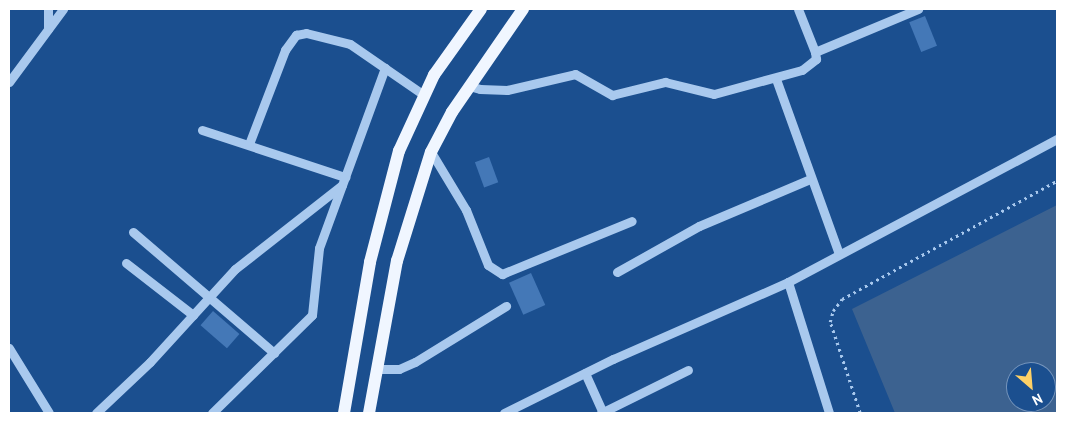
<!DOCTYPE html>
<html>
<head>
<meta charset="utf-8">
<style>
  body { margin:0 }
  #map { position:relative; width:1066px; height:422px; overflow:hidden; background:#1b4f8f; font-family:"PT Sans",sans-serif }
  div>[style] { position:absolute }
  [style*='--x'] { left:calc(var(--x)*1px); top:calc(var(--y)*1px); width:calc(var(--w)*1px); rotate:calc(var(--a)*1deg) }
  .water>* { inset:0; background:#3c6290 }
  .building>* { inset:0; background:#4478b7; transform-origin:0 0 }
  .path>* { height:2.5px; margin-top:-1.25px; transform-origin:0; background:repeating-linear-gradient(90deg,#a9c9ee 0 2.5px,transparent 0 6.5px) }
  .minor>* { height:9px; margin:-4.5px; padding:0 4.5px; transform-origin:4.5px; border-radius:4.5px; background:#a9c9ee }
  .major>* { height:12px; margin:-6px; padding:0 6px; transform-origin:6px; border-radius:6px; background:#f0f6ff }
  span { translate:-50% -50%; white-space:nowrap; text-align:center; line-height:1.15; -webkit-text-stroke:5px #1b4f8f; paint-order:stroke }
  .frame { position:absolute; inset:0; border:10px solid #fff; pointer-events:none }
  .north { position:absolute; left:1006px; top:362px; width:50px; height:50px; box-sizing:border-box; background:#1b4f8f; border:1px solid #7695bc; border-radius:50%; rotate:153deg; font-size:14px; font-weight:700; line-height:20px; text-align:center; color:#fff }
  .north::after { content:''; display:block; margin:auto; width:18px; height:22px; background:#ffd166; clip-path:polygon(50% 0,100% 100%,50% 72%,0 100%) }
</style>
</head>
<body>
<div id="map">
  <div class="water">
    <i style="clip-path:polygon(evenodd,1057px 205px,1057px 413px,895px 413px,852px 309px,1057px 205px,1016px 372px,1046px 372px,1046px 402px,1016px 402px,1016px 372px)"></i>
  </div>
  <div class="building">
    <i style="left:925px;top:16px;width:32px;height:17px;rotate:68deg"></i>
    <i style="left:489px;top:157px;width:27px;height:15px;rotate:70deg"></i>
    <i style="left:531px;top:273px;width:35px;height:24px;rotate:66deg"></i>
    <i style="left:213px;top:311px;width:35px;height:19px;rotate:41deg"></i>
  </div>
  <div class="path">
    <i style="--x:860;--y:413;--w:96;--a:-108.2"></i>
    <i style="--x:830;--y:322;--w:11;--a:-75"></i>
    <i style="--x:833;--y:311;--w:15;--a:-53"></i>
    <i style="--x:842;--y:299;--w:245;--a:-28.8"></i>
  </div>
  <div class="minor">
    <i style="--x:48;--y:9;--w:20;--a:90"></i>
    <i style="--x:798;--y:9;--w:46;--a:68.4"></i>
    <i style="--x:815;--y:52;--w:112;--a:-22.7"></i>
    <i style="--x:776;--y:79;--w:186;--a:70.2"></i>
    <i style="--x:9;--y:82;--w:91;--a:-53.5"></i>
    <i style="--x:471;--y:84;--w:3;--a:135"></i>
    <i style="--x:469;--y:86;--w:11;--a:15"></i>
    <i style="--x:480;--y:89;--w:27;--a:2"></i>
    <i style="--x:507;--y:90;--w:70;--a:-13.2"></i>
    <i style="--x:575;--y:74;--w:43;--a:29.6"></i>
    <i style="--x:612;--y:95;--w:55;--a:-13.8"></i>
    <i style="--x:665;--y:82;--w:50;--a:13.8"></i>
    <i style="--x:714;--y:94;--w:91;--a:-15.3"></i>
    <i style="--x:802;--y:70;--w:18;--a:-38"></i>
    <i style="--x:816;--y:59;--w:7;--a:-98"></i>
    <i style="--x:202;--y:130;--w:151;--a:18.2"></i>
    <i style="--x:249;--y:144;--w:101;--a:-69"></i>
    <i style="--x:285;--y:50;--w:19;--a:-54"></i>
    <i style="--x:296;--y:35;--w:10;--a:-11"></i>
    <i style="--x:306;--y:33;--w:45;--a:14"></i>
    <i style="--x:350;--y:44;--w:90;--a:34.6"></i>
    <i style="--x:431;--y:152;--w:68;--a:58.9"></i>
    <i style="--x:466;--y:210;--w:59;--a:68.2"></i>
    <i style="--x:488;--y:265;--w:17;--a:33"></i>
    <i style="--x:502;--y:274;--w:140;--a:-22.2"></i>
    <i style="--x:133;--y:232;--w:186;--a:40.6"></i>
    <i style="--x:126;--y:263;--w:85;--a:37.8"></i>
    <i style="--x:617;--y:272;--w:94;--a:-29.3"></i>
    <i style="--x:699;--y:226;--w:121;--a:-22.9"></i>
    <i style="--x:788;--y:282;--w:137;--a:72.6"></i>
    <i style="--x:9;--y:348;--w:76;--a:58.4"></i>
    <i style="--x:376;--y:369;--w:23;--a:0"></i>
    <i style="--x:399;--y:369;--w:17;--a:-24"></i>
    <i style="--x:415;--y:362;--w:107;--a:-31.6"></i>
    <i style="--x:585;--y:373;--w:44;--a:65.8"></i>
    <i style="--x:96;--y:413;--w:74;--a:-43.4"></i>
    <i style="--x:150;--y:362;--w:126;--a:-47.6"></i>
    <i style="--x:235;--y:269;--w:136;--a:-38.1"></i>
    <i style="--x:212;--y:413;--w:140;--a:-44.4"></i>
    <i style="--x:312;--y:315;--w:67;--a:-84"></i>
    <i style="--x:319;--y:248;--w:192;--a:-69.9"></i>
    <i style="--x:504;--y:413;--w:122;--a:-26.4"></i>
    <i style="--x:613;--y:359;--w:191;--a:-23.7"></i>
    <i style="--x:788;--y:282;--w:305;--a:-28"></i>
    <i style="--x:601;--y:413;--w:97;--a:-26.3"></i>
  </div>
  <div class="major">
    <i style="--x:344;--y:413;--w:153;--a:-80.2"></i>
    <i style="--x:370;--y:262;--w:115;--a:-75.4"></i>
    <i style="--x:399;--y:151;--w:84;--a:-65.3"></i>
    <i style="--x:434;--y:75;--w:81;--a:-54.5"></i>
    <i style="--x:369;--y:413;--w:155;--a:-79.6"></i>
    <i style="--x:397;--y:261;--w:114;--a:-72.7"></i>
    <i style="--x:431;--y:152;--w:45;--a:-62.3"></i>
    <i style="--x:452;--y:112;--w:125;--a:-55.4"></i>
  </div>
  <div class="frame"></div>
  <div class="north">N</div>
</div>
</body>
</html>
